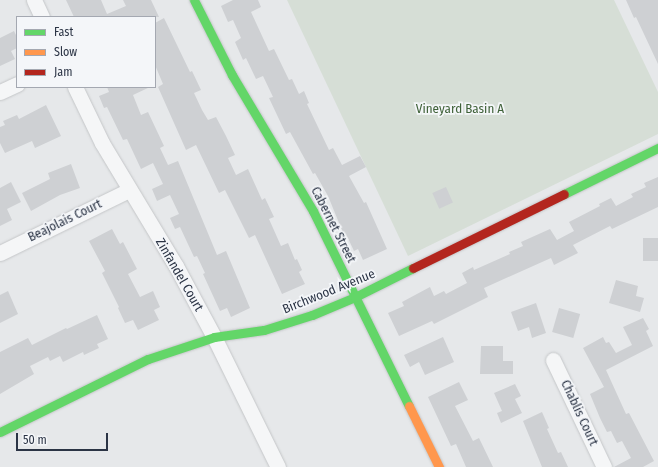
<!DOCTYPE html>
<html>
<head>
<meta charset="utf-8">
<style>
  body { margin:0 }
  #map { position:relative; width:658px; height:467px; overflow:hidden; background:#e6e8ea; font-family:"Fira Sans Condensed",sans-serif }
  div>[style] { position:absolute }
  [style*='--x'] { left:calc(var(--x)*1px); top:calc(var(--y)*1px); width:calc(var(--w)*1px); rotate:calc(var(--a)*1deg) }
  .green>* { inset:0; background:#d6ded6 }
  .building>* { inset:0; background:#ced0d3; transform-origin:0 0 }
  .roads { filter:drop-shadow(0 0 1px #c4c6c8) drop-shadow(0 0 1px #c4c6c8) }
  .street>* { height:15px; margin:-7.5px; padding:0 7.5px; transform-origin:7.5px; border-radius:7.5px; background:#f5f6f7 }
  .fast>* { height:9px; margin:-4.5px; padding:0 4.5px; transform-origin:4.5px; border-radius:4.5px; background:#63d668 }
  .slow>* { height:9px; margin:-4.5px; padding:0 4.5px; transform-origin:4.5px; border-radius:4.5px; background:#ff974d }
  .jam>* { height:9px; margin:-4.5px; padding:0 4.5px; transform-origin:4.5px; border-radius:4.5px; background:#b3261e }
  span { translate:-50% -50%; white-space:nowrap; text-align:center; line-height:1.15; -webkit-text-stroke:3.5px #f4f6f9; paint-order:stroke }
  .park-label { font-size:13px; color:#3f6138 }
  .street-label { font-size:13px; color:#2b3445 }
  .legend { position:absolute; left:16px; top:16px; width:140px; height:72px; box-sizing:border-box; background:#f4f6f9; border:1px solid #a4a8b1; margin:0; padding:5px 7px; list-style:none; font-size:12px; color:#2b3445 }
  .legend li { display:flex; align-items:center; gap:8px; height:20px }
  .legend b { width:20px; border:1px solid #a4a8b1 }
  .scale { position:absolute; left:16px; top:433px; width:92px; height:18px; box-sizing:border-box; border:2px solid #2b3445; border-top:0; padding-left:5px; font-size:12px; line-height:14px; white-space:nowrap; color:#2b3445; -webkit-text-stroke:3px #f4f6f9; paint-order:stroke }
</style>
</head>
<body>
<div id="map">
  <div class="green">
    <i style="clip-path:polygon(287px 0,614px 0,658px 92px,658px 134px,408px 256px)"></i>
  </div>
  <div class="building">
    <i style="clip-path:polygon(66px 0,101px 0,107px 14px,126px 6px,123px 0,151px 0,159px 17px,74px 17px)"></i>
    <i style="clip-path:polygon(233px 0,258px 0,261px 7px,251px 12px,269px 51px,274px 49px,289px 80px,292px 79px,299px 94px,304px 91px,309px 103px,307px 104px,329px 150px,333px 148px,342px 165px,360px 156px,366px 167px,349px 176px,364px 203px,366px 202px,387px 249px,363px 260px,358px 249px,354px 251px,346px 234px,344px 235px,328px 196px,315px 173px,313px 174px,290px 132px,286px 134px,269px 98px,273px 97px,263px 76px,256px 79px,246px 58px,243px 60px,235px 42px,241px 38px,233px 20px,228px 22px,221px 6px)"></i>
    <i style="clip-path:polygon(626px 0,658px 0,658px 64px,636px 17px,634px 18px)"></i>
    <i style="clip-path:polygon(164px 18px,190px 72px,192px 71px,201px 90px,194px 93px,202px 110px,208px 120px,216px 117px,226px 136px,235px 155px,228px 158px,236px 175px,248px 169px,262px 200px,265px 198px,274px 217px,269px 219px,281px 246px,288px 243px,295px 260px,297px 259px,302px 270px,299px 272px,305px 284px,282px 294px,255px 235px,249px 238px,225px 190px,219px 193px,196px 145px,186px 150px,158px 87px,163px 84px,155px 65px,155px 23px)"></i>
    <i style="clip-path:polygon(14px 31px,17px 37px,17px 48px,11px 51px,15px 59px,0 66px,0 38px)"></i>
    <i style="clip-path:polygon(107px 87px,150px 87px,133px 95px,141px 115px,148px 112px,164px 146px,160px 148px,168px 165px,178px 161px,217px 255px,226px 251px,250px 308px,231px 317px,227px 308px,220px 311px,203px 274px,205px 273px,197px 256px,194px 257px,180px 227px,175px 229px,170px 218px,179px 214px,170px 195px,157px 201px,152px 189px,163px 184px,153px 163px,141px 169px,127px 139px,123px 140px,107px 107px,104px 108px,99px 96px,109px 92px)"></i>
    <i style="clip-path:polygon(46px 105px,61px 136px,35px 148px,32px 141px,5px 153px,0 143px,0 127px,5px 125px,3px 121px,17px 115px,19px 119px)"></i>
    <i style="clip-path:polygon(71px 164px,80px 188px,60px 195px,31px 211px,22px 193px,50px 179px,48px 173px)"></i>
    <i style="clip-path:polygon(658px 177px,658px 207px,612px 229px,610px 226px,573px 245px,578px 253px,554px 265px,551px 258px,484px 288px,488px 297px,434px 324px,432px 321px,399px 336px,388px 313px,404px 306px,402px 302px,430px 287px,434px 296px,444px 291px,446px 294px,467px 283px,462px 273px,473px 267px,474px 270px,510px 254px,509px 252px,523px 246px,521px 242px,550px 229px,557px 240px,574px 231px,569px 222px,600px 206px,599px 204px,611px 198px,616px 206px,633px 197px,631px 194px,646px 187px,644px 183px)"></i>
    <i style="clip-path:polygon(11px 182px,21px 202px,7px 209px,12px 220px,0 226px,0 188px)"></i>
    <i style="left:446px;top:187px;width:17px;height:15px;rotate:66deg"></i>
    <i style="clip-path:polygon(112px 229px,120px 244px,123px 242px,137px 269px,128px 274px,140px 297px,153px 291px,160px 307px,154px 310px,159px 320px,138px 330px,133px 320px,125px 323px,118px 308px,119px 307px,102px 273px,105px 271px,89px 241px)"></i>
    <i style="left:658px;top:238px;width:23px;height:15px;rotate:90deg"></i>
    <i style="clip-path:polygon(616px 280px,638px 286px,636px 296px,644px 298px,640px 312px,609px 303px)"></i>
    <i style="clip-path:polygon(8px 291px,18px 314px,0 323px,0 295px)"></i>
    <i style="clip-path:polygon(536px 303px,546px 333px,532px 338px,529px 327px,518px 331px,511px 312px)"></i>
    <i style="left:559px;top:308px;width:22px;height:25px;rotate:16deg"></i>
    <i style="clip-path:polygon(97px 315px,108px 339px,97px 344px,99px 348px,84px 355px,83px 352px,63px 362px,60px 356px,50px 361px,48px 357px,30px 366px,34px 374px,0 394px,0 352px,28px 338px,32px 345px,66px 328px,67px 329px)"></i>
    <i style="clip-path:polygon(643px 318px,649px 329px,646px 331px,653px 346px,606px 370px,626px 414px,629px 413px,654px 461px,643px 467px,614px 467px,631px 458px,622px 441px,617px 443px,611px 431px,607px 432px,600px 418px,590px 394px,604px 387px,583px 348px,603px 337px,606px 343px,609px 342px,616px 353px,632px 345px,623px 327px)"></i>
    <i style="clip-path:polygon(443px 337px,454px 362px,425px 375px,419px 362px,410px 367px,404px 355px)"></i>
    <i style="clip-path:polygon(481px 346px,503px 346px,503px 361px,513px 361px,513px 374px,480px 374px)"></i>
    <i style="clip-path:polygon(459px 382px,468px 400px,455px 406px,473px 441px,479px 438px,493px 467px,466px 467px,456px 444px,451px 446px,428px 397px)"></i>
    <i style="clip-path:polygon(515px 384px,521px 396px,515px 399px,522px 413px,501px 423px,497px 413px,502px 411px,494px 393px)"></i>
    <i style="clip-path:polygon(542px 412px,549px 428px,547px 429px,558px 453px,561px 452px,568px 467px,542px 467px,523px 421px)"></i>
  </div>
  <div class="roads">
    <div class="street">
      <i style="--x:34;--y:0;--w:19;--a:65"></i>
      <i style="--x:75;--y:87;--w:62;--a:64.3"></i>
      <i style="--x:102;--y:143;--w:144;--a:59"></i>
      <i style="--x:176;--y:266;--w:81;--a:61.8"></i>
      <i style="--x:214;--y:337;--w:145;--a:63.8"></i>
      <i style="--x:0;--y:92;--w:19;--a:-25"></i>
      <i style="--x:0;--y:253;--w:144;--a:-26"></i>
      <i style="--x:553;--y:360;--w:119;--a:64.5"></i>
    </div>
    <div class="fast">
      <i style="--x:194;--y:0;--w:84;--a:63.1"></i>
      <i style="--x:232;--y:75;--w:158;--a:59.2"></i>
      <i style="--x:313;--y:211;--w:217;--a:63.8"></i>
      <i style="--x:564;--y:194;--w:105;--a:-26.1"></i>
      <i style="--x:0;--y:432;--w:165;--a:-26.3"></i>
      <i style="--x:148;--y:359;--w:70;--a:-18.4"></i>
      <i style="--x:214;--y:337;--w:50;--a:-8"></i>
      <i style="--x:264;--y:330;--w:50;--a:-17.4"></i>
      <i style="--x:312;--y:315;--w:47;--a:-22.7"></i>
      <i style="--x:355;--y:297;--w:65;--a:-26.6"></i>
    </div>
    <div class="slow">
      <i style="--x:409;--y:406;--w:68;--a:63.8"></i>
    </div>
    <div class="jam">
      <i style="--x:413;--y:268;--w:168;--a:-26.1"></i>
    </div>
  </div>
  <div class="park-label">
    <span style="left:460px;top:109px">Vineyard Basin A</span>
  </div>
  <div class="street-label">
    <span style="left:65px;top:221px;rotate:-26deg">Beajolais Court</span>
    <span style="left:333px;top:225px;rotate:63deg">Cabernet Street</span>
    <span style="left:179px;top:275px;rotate:60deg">Zinfandel Court</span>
    <span style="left:329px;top:292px;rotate:-22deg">Birchwood Avenue</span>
    <span style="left:579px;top:413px;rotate:65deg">Chablis Court</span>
  </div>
  <ul class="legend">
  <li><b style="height:5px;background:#63d668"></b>Fast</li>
  <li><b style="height:5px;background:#ff974d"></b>Slow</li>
  <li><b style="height:5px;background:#b3261e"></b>Jam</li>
  </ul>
  <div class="scale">50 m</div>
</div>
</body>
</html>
